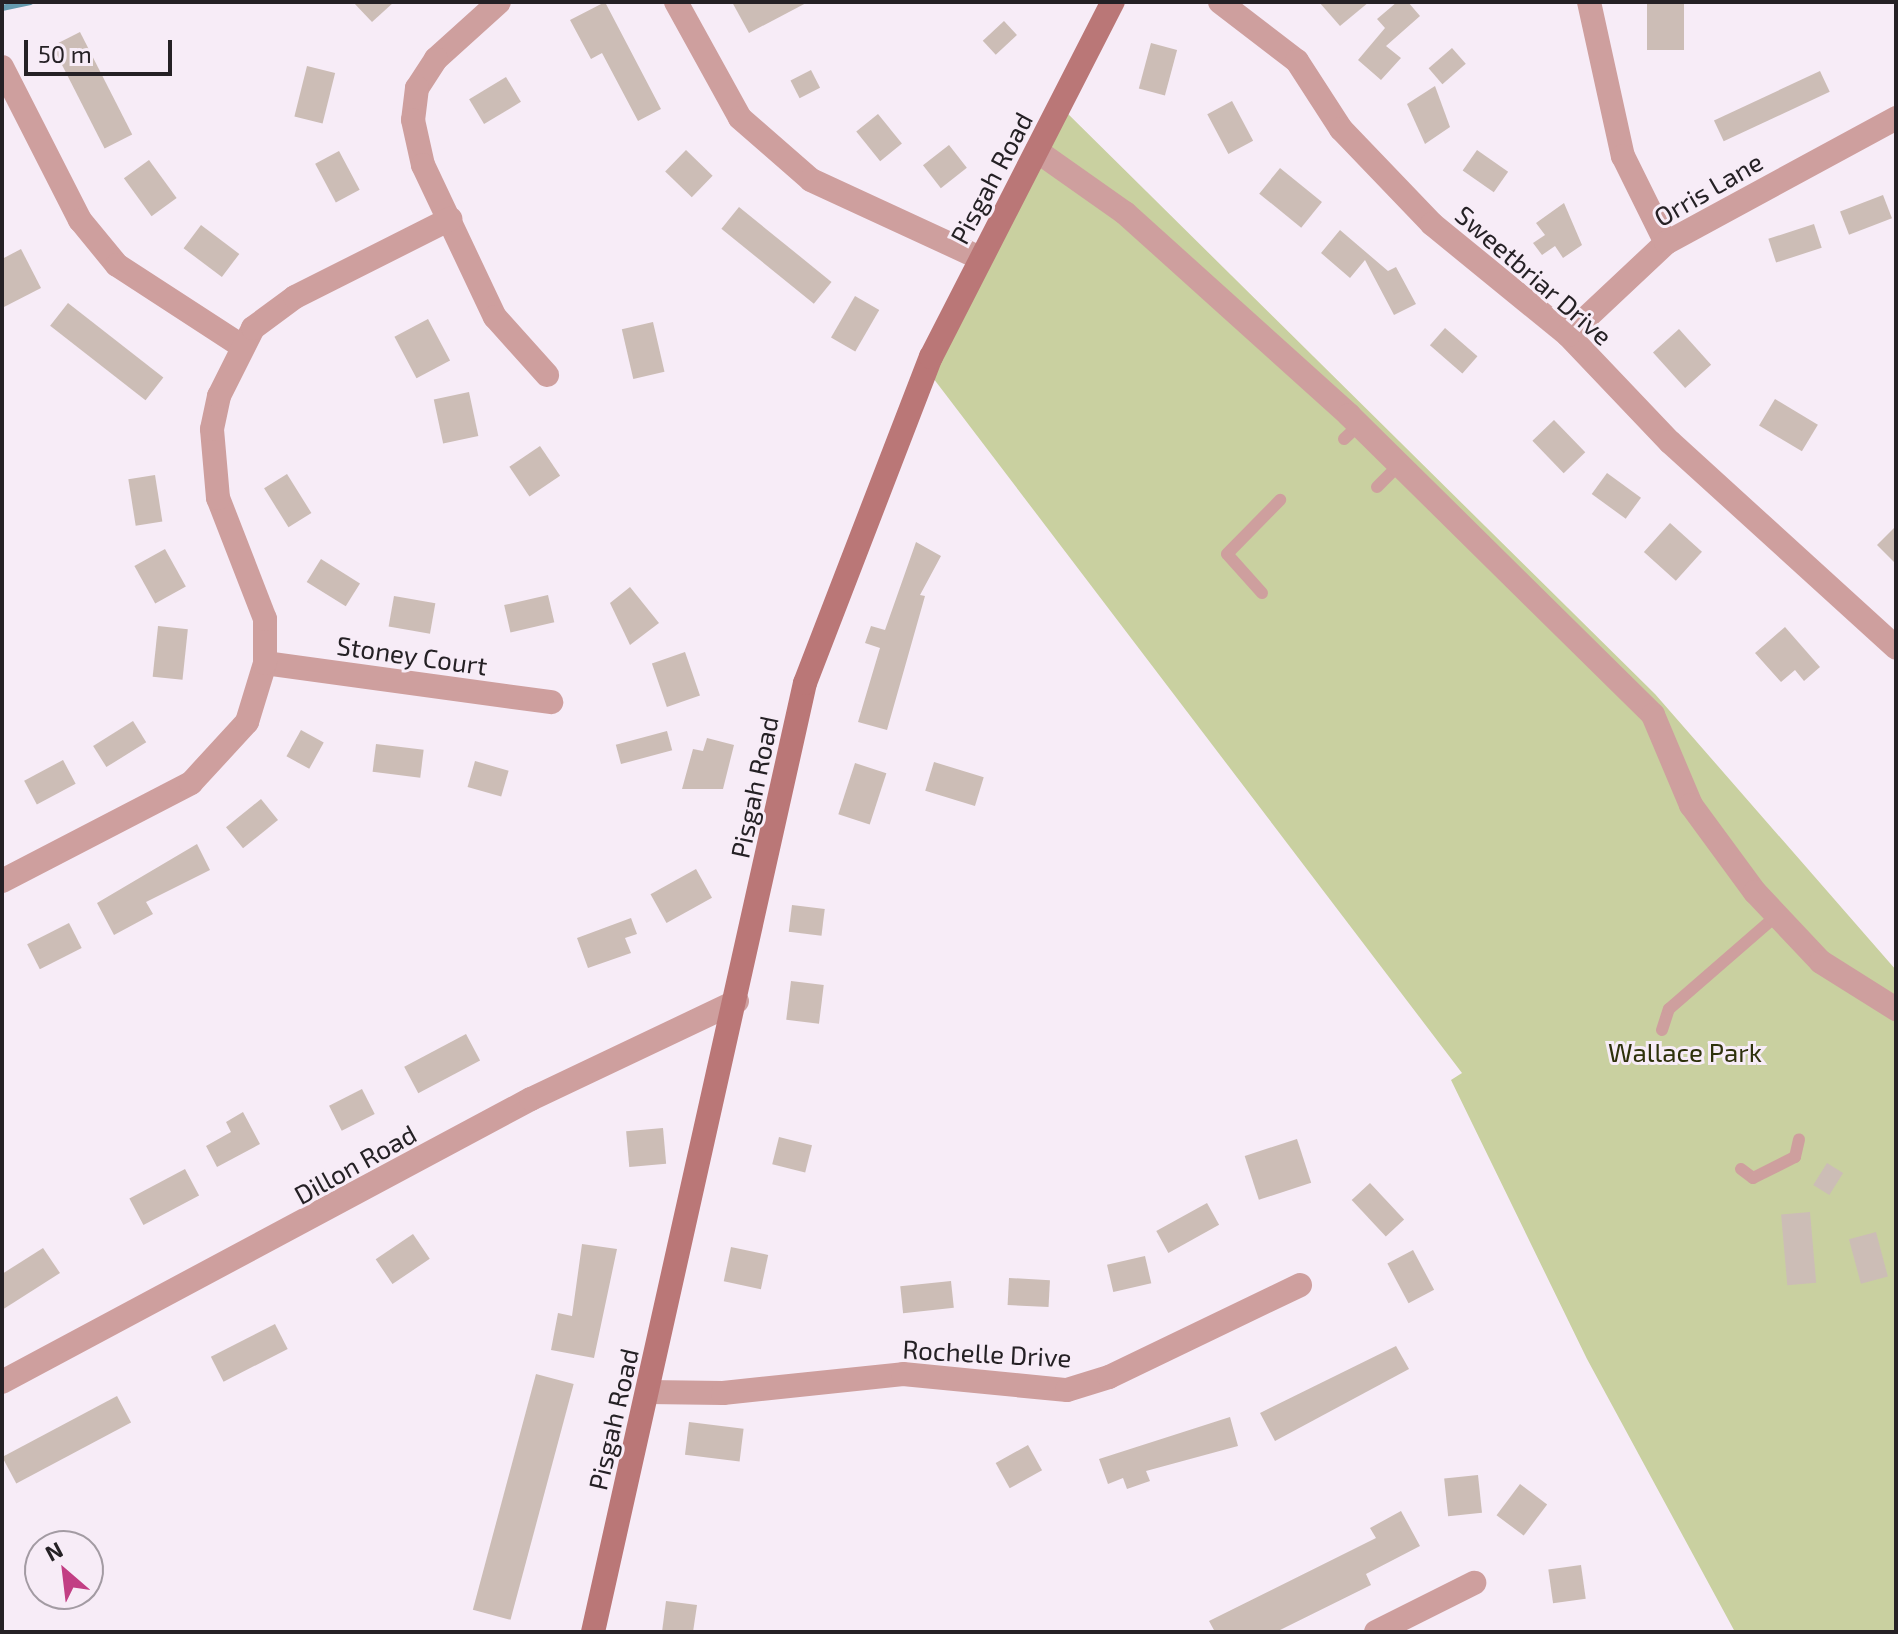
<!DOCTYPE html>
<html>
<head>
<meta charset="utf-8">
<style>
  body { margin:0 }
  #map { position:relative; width:1898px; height:1634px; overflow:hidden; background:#f7ecf7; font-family:"Exo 2",sans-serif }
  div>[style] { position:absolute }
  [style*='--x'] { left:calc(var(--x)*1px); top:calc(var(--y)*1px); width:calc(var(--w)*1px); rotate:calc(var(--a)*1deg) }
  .green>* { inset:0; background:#c9d0a0 }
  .stream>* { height:6px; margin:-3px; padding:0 3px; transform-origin:3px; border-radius:3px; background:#659aae }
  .building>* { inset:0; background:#ccbdb6; transform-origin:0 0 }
  .lane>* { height:12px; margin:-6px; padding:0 6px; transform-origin:6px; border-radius:6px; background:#ce9f9e }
  .street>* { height:24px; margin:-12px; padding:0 12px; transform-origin:12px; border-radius:12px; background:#ce9f9e }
  .secondary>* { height:24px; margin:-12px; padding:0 12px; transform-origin:12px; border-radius:12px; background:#ba7777 }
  span { translate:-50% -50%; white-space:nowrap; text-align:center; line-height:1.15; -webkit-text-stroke:6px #f7ecf7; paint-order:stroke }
  .street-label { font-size:26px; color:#252125 }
  .park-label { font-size:26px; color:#2e310b }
  .frame { position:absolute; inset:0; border:4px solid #252125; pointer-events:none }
  .north { position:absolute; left:24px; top:1530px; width:80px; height:80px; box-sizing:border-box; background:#f7ecf7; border:2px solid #a39ba3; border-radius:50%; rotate:332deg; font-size:22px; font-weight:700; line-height:32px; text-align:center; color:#252125 }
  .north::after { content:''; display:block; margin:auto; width:28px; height:36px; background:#c23f84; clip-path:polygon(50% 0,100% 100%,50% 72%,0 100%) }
  .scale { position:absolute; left:24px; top:40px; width:148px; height:36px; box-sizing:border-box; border:4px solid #252125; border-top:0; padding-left:10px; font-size:24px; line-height:28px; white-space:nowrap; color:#252125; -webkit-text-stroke:6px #f7ecf7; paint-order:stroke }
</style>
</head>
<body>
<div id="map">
  <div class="green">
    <i style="clip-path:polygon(1062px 108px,1655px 694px,1896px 970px,1896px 1632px,1735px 1632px,1587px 1359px,1451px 1080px,1462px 1073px,927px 370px)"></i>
  </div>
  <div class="stream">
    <i style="--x:2;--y:8;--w:29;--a:-12"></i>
  </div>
  <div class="building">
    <i style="clip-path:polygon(353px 2px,394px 2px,372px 22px)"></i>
    <i style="clip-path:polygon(605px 2px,661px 109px,638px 121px,602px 53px,591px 59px,570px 20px)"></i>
    <i style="clip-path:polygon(732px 2px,808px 2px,749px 33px)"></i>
    <i style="clip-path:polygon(1319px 2px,1369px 2px,1340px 26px)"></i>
    <i style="clip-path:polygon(1397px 2px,1408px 2px,1420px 16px,1386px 46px,1401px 58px,1381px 80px,1358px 60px,1385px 28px,1377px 19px)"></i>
    <i style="left:1647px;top:2px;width:37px;height:48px"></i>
    <i style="left:1004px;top:21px;width:19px;height:29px;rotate:47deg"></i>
    <i style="left:80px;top:32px;width:115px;height:31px;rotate:63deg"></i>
    <i style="left:1151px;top:43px;width:27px;height:47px;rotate:15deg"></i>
    <i style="left:1452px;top:48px;width:21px;height:31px;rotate:49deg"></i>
    <i style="left:307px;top:66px;width:29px;height:52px;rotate:14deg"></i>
    <i style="left:811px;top:70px;width:20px;height:23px;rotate:63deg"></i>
    <i style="left:1820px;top:71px;width:23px;height:117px;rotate:65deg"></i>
    <i style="left:506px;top:77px;width:29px;height:43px;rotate:59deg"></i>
    <i style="clip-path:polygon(1435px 86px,1450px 127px,1425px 144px,1407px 104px)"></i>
    <i style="left:1232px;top:101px;width:45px;height:28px;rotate:62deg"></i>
    <i style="left:878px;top:114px;width:38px;height:28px;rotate:51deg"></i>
    <i style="left:949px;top:145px;width:29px;height:33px;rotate:52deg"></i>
    <i style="left:686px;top:150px;width:37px;height:30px;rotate:44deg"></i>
    <i style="left:1477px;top:150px;width:38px;height:25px;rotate:35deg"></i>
    <i style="left:339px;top:151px;width:44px;height:27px;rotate:62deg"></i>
    <i style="left:149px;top:160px;width:47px;height:31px;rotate:54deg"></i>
    <i style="left:1280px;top:168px;width:54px;height:33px;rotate:39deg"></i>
    <i style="left:1883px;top:195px;width:25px;height:46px;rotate:69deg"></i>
    <i style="clip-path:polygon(1564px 203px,1582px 245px,1563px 258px,1555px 246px,1542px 255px,1533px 243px,1545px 235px,1536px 223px)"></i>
    <i style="left:739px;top:207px;width:119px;height:28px;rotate:39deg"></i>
    <i style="left:1814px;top:224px;width:25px;height:48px;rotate:72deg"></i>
    <i style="left:201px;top:225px;width:48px;height:29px;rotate:37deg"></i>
    <i style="clip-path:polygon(1340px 230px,1388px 271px,1396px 267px,1416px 304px,1394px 315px,1365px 260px,1350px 278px,1321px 253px)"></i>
    <i style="clip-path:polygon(21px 249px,41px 288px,2px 308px,2px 259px)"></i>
    <i style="left:855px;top:296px;width:28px;height:48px;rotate:30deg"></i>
    <i style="left:68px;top:303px;width:121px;height:29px;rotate:38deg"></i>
    <i style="left:428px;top:319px;width:47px;height:38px;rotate:62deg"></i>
    <i style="left:653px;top:322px;width:51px;height:32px;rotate:77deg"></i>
    <i style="left:1445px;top:328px;width:43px;height:23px;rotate:41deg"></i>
    <i style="left:1679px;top:329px;width:48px;height:35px;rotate:48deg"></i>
    <i style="left:469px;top:392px;width:45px;height:36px;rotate:78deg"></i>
    <i style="left:1775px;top:399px;width:50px;height:31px;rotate:31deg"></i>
    <i style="left:1554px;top:420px;width:45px;height:30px;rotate:46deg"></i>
    <i style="left:540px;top:446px;width:36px;height:37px;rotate:56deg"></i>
    <i style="left:1607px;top:473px;width:42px;height:26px;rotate:36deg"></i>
    <i style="left:287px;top:474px;width:46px;height:27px;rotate:58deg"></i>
    <i style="left:155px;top:475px;width:47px;height:27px;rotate:81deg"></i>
    <i style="left:1670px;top:523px;width:43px;height:39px;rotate:42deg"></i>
    <i style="clip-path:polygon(1896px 526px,1896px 564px,1877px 545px)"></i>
    <i style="clip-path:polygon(916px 542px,941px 556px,920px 595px,925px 596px,887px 730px,858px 722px,880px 648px,865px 643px,871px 626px,885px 630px)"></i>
    <i style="left:165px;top:549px;width:43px;height:35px;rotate:61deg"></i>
    <i style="left:321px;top:559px;width:46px;height:27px;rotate:32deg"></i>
    <i style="clip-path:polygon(630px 587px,659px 623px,630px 645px,610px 603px)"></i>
    <i style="left:548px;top:595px;width:28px;height:45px;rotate:77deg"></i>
    <i style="left:394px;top:596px;width:42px;height:31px;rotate:10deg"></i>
    <i style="left:158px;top:626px;width:30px;height:51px;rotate:6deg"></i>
    <i style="clip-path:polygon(1785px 627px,1820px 667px,1804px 681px,1795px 670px,1781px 682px,1755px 653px)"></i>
    <i style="left:685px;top:652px;width:46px;height:35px;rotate:71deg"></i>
    <i style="left:133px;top:721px;width:25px;height:47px;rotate:58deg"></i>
    <i style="left:301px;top:730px;width:26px;height:30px;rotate:29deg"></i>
    <i style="left:667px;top:731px;width:20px;height:53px;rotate:75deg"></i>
    <i style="clip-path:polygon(707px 738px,734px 745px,723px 789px,682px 789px,693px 749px,703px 751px)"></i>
    <i style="left:376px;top:744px;width:48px;height:28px;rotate:7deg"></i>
    <i style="left:63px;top:760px;width:27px;height:44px;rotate:62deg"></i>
    <i style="left:475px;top:761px;width:35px;height:27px;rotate:16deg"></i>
    <i style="left:934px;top:762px;width:52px;height:30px;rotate:17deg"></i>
    <i style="left:855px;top:763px;width:33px;height:54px;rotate:18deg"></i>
    <i style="left:261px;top:799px;width:27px;height:45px;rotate:51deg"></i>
    <i style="clip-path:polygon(197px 844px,210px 870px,146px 902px,153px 914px,114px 935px,97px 903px)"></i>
    <i style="left:696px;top:869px;width:33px;height:52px;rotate:61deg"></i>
    <i style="left:792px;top:905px;width:33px;height:27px;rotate:7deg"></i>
    <i style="clip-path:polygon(631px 918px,637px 934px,625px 938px,631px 953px,588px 968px,577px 938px)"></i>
    <i style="left:69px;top:923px;width:28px;height:47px;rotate:63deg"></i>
    <i style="left:791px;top:981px;width:33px;height:39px;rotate:7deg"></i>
    <i style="left:466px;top:1034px;width:30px;height:70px;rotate:62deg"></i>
    <i style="left:362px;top:1089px;width:28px;height:37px;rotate:63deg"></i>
    <i style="clip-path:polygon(243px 1112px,260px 1144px,217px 1167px,206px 1146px,231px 1132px,226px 1122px)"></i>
    <i style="left:663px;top:1128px;width:36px;height:37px;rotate:85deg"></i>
    <i style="left:779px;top:1137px;width:34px;height:28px;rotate:14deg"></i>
    <i style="left:1297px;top:1139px;width:46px;height:55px;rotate:72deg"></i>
    <i style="left:1827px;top:1163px;width:19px;height:26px;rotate:32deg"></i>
    <i style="left:185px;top:1169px;width:30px;height:63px;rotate:62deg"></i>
    <i style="left:1370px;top:1183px;width:50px;height:25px;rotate:47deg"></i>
    <i style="left:1207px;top:1203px;width:25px;height:58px;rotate:61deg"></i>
    <i style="left:1810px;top:1212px;width:71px;height:29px;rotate:85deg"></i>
    <i style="left:1876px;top:1232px;width:46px;height:28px;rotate:75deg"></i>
    <i style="left:413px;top:1234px;width:30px;height:45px;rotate:56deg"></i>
    <i style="clip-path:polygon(582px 1244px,617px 1249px,594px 1358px,551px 1350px,558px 1313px,572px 1316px)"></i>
    <i style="left:731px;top:1247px;width:38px;height:35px;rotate:12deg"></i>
    <i style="clip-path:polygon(43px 1248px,60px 1273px,2px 1310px,2px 1274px)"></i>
    <i style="left:1413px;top:1250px;width:45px;height:29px;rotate:62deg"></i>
    <i style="left:1145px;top:1256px;width:28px;height:39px;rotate:77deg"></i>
    <i style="left:1009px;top:1278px;width:41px;height:27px;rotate:3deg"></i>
    <i style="left:951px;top:1281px;width:27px;height:51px;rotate:84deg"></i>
    <i style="left:275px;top:1324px;width:28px;height:72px;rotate:63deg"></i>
    <i style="clip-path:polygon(1396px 1346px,1409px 1369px,1275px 1441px,1260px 1413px)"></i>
    <i style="left:536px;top:1374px;width:39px;height:244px;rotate:15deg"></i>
    <i style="left:117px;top:1396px;width:30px;height:130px;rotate:62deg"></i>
    <i style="clip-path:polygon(1230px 1417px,1238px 1446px,1146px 1471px,1150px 1481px,1127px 1489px,1123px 1478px,1108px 1484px,1099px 1459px)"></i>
    <i style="left:689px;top:1422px;width:55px;height:33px;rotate:7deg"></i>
    <i style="left:1028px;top:1445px;width:29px;height:37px;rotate:61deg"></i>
    <i style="left:1478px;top:1475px;width:38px;height:34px;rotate:84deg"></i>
    <i style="left:1520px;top:1484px;width:34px;height:39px;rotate:37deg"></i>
    <i style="clip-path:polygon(1401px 1511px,1420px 1546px,1366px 1574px,1371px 1585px,1276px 1632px,1215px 1632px,1209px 1621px,1376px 1538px,1370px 1528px)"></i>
    <i style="left:1581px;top:1565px;width:34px;height:33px;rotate:82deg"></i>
    <i style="clip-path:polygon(666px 1601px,697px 1605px,693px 1632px,662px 1632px)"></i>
  </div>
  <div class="lane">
    <i style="--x:1344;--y:439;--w:21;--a:-43"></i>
    <i style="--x:1377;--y:487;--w:31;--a:-45"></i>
    <i style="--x:1262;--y:593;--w:52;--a:-131.9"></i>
    <i style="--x:1227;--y:554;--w:76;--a:-45.5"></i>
    <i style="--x:1662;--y:1030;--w:22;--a:-72"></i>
    <i style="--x:1669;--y:1009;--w:143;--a:-41"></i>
    <i style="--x:1741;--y:1169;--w:15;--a:37"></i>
    <i style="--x:1753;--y:1178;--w:47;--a:-26.6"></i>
    <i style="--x:1795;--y:1157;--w:18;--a:-77"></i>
  </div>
  <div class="street">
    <i style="--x:499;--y:2;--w:85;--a:137.9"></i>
    <i style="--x:436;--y:59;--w:35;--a:123"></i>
    <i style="--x:417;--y:88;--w:32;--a:97"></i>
    <i style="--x:413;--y:120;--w:46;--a:77.5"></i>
    <i style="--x:423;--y:165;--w:168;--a:64.7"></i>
    <i style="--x:495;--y:317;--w:78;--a:48.1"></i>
    <i style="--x:676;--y:2;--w:132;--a:61.1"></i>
    <i style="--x:740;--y:118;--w:94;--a:41.1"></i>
    <i style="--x:811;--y:180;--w:186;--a:24.8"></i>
    <i style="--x:1220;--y:2;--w:97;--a:37.5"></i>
    <i style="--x:1297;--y:61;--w:81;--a:57.1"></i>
    <i style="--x:1341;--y:129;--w:132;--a:46.2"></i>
    <i style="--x:1432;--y:224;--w:176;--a:39.2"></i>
    <i style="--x:1568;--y:335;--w:148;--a:46.4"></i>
    <i style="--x:1670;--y:442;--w:306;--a:42.3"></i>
    <i style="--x:1589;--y:2;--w:158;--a:77.6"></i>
    <i style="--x:1623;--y:156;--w:97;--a:63.7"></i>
    <i style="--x:2;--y:67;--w:172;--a:63"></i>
    <i style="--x:80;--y:220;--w:58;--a:50.6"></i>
    <i style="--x:117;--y:265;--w:147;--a:33"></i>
    <i style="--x:1037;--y:151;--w:108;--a:35.2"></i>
    <i style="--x:1125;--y:213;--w:302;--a:42"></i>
    <i style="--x:1349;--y:415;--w:427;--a:44.6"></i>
    <i style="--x:1653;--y:715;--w:98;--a:67.1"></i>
    <i style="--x:1691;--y:805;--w:108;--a:53.7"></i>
    <i style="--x:1755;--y:892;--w:96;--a:46.7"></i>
    <i style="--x:1821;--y:962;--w:89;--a:32.1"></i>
    <i style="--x:1568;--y:335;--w:134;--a:-43.2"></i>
    <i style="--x:1666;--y:243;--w:262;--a:-28.5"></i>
    <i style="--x:265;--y:663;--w:289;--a:7.8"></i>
    <i style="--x:2;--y:881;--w:213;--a:-27.4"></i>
    <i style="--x:191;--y:783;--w:83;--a:-47.4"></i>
    <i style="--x:247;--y:722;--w:62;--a:-73"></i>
    <i style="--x:265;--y:663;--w:44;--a:-90"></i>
    <i style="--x:265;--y:619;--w:130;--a:-111.2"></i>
    <i style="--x:218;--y:498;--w:69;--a:-95"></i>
    <i style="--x:212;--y:429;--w:34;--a:-78"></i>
    <i style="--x:219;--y:396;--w:76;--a:-63.4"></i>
    <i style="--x:253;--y:328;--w:52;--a:-36.4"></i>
    <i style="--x:295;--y:297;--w:174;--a:-26.7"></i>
    <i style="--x:2;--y:1382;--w:600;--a:-28.15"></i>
    <i style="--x:531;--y:1099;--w:228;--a:-25.4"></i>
    <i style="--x:648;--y:1392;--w:75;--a:0.8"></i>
    <i style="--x:723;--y:1393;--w:181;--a:-6"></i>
    <i style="--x:903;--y:1374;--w:165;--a:5.6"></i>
    <i style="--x:1067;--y:1390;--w:44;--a:-17.2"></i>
    <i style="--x:1109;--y:1377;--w:212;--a:-25.7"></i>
    <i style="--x:1376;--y:1632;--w:110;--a:-26.6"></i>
  </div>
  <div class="secondary">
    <i style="--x:593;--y:1632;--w:972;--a:-77.41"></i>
    <i style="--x:805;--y:683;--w:350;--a:-68.9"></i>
    <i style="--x:931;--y:357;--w:399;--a:-62.9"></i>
  </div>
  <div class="street-label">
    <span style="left:991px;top:178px;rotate:-62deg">Pisgah Road</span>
    <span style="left:1708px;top:189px;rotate:-30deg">Orris Lane</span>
    <span style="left:1534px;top:275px;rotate:41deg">Sweetbriar Drive</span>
    <span style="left:412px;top:655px;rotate:8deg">Stoney Court</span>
    <span style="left:754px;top:787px;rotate:-78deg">Pisgah Road</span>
    <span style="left:355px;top:1164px;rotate:-29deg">Dillon Road</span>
    <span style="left:987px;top:1353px;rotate:3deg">Rochelle Drive</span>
    <span style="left:613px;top:1419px;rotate:-77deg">Pisgah Road</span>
  </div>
  <div class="park-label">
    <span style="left:1685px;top:1052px">Wallace Park</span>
  </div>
  <div class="frame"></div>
  <div class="north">N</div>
  <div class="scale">50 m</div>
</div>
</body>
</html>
